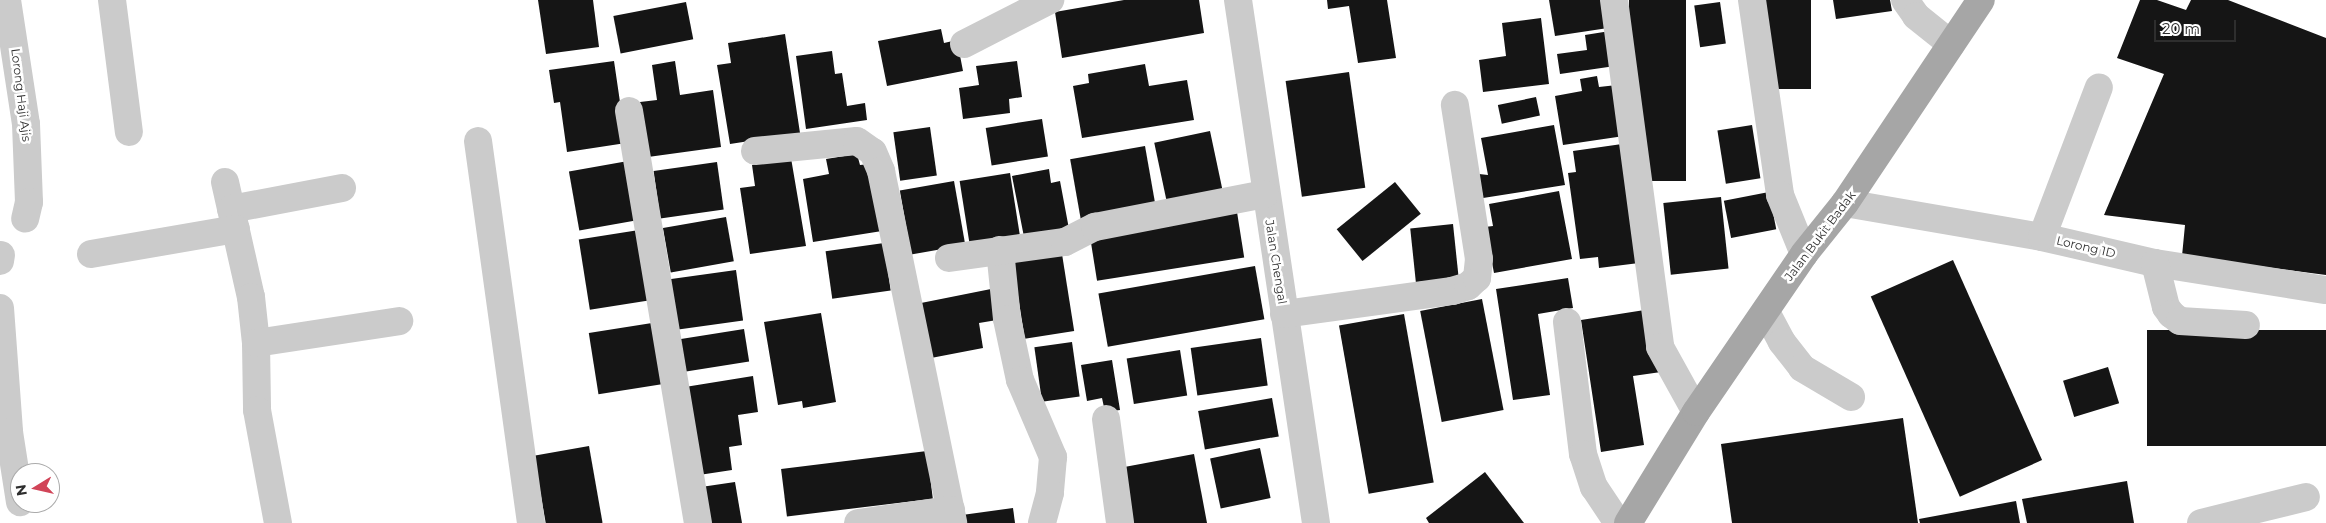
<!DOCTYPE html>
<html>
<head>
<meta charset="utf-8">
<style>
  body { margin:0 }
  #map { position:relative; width:2326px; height:523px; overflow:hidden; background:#fff; font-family:Montserrat,sans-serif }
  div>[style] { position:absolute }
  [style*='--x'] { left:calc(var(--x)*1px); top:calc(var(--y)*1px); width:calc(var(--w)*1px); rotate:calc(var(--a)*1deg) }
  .building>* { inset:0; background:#151515; transform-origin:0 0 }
  .minor>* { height:28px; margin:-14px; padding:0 14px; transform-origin:14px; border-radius:14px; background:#cbcbcb }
  .major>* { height:28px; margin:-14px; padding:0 14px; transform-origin:14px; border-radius:14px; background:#a6a6a6 }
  span { translate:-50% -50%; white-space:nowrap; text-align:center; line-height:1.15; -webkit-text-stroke:5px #fff; paint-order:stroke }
  .street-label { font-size:12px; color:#2e2e2e }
  .north { position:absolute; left:10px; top:463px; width:50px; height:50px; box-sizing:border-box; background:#fff; border:1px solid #ababab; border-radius:50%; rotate:261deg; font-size:14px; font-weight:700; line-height:20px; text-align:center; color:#2e2e2e }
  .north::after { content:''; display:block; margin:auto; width:18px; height:22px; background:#d14458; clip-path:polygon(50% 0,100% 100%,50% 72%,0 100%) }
  .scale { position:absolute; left:2154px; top:20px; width:82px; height:22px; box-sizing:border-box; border:2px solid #2e2e2e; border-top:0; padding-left:6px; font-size:15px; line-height:18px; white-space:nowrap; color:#2e2e2e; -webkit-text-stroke:4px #fff; paint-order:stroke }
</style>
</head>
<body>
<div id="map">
  <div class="building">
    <i style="clip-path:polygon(538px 0,593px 0,599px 47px,546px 54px)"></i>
    <i style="clip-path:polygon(1124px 0,1199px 0,1204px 33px,1062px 58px,1055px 12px)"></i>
    <i style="clip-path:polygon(1327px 0,1387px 0,1396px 58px,1358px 63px,1349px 6px,1328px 9px)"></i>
    <i style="clip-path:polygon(1549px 0,1604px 0,1608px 28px,1555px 36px)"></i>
    <i style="left:1629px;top:0;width:57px;height:181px"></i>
    <i style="left:1765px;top:0;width:46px;height:89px"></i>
    <i style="clip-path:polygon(1833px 0,1890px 0,1892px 11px,1836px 19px)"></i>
    <i style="clip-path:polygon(2140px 0,2157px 0,2186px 10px,2191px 0,2228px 0,2326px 38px,2326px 275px,2182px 256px,2185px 225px,2104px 215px,2164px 74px,2117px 58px)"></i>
    <i style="left:686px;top:2px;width:38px;height:74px;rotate:79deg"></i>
    <i style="left:1720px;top:2px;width:42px;height:26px;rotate:82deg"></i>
    <i style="clip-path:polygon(1541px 18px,1549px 84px,1483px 92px,1479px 60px,1506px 56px,1502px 23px)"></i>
    <i style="clip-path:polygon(941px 29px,944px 43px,957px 40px,963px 71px,887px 86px,878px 41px)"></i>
    <i style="clip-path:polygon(1610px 31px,1615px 66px,1560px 74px,1557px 54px,1587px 50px,1585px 35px)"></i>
    <i style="clip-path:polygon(785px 34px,800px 133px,730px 144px,717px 65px,731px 63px,728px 43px)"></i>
    <i style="clip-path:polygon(832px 51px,835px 74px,842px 73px,847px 106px,865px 103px,867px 120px,806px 129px,796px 56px)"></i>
    <i style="clip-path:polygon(614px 61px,626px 143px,567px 152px,560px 102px,554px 103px,549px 70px)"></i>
    <i style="clip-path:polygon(675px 61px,680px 95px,713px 90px,721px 147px,648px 157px,640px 102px,657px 100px,652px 65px)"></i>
    <i style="clip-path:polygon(1017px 61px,1022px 97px,1009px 99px,1010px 113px,963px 119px,959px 88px,979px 85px,976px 66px)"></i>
    <i style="clip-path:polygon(1145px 64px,1149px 86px,1187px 80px,1194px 120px,1082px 138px,1073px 86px,1089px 83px,1088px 74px)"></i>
    <i style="left:1349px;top:72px;width:117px;height:64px;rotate:82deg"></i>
    <i style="clip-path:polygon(1597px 76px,1599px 87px,1617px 85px,1624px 136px,1563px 145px,1555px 96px,1582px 91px,1580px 79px)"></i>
    <i style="left:1536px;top:97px;width:19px;height:39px;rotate:78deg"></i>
    <i style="left:1042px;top:119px;width:38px;height:57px;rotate:81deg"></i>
    <i style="clip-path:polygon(1554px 125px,1565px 185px,1483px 198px,1479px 174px,1488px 175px,1481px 138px)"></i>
    <i style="left:1752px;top:125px;width:54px;height:35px;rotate:81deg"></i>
    <i style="left:930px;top:127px;width:49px;height:37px;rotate:82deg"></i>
    <i style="left:1210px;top:131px;width:62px;height:57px;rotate:78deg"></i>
    <i style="clip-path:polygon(1622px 144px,1639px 263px,1599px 268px,1598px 257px,1580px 259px,1568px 173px,1576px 172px,1573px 151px)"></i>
    <i style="left:1145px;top:146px;width:61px;height:76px;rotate:80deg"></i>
    <i style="clip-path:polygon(857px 154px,860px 165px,870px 164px,882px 231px,813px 242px,803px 179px,829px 174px,826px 159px)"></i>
    <i style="clip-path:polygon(791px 158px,806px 246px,750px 254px,740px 188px,755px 186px,752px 165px)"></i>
    <i style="left:628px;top:161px;width:60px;height:60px;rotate:80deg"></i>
    <i style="left:717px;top:162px;width:48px;height:64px;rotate:82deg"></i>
    <i style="clip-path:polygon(1049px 169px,1051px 183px,1060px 181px,1069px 229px,1024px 237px,1012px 176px)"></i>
    <i style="left:1010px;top:173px;width:63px;height:51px;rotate:81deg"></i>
    <i style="left:954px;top:181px;width:65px;height:55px;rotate:80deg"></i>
    <i style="left:1395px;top:182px;width:41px;height:75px;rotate:51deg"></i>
    <i style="clip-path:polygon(1559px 191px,1572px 259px,1494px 273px,1485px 227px,1493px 226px,1489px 204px)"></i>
    <i style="left:1769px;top:192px;width:38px;height:46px;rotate:79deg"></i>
    <i style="left:1721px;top:197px;width:72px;height:58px;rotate:84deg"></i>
    <i style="left:1237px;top:212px;width:46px;height:149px;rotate:81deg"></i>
    <i style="left:726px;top:217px;width:45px;height:64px;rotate:80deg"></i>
    <i style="left:1453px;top:224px;width:54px;height:43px;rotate:84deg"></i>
    <i style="left:639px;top:230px;width:71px;height:61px;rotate:81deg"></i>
    <i style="left:884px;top:243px;width:48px;height:59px;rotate:82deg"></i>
    <i style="left:1062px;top:254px;width:78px;height:50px;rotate:81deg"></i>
    <i style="left:1953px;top:260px;width:219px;height:90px;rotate:66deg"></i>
    <i style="left:1255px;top:266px;width:54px;height:159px;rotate:80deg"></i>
    <i style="left:736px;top:270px;width:51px;height:69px;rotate:82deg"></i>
    <i style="clip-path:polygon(1568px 278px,1573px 308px,1538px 314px,1550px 395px,1513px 400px,1496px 289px)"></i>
    <i style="clip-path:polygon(991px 289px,997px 320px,979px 323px,983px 348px,931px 358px,921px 303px)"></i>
    <i style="left:1482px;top:299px;width:113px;height:63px;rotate:79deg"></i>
    <i style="clip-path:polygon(1651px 309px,1661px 372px,1633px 376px,1644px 445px,1601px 452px,1581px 320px)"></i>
    <i style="clip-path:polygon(821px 313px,836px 402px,803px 408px,802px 401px,778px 405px,764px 322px)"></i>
    <i style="left:1404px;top:314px;width:171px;height:66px;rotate:80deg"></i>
    <i style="left:652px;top:323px;width:62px;height:64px;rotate:81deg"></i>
    <i style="left:744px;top:329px;width:33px;height:67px;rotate:81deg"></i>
    <i style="left:2326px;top:330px;width:116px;height:179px;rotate:90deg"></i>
    <i style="left:1261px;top:338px;width:48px;height:71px;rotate:82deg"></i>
    <i style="left:1072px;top:342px;width:55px;height:38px;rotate:82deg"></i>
    <i style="left:1180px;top:350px;width:46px;height:54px;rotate:81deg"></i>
    <i style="clip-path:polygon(1112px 360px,1120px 410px,1105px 412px,1102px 398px,1087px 401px,1081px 365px)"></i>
    <i style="left:2108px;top:367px;width:38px;height:47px;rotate:73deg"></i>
    <i style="clip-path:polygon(753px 376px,758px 412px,738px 415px,742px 445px,729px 447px,732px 470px,699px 475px,685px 387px)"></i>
    <i style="left:1272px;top:398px;width:39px;height:75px;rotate:80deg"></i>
    <i style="clip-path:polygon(1903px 418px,1918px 523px,1732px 523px,1721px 444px)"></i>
    <i style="left:589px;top:446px;width:78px;height:56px;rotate:80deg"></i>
    <i style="left:1260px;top:448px;width:51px;height:51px;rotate:78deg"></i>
    <i style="left:927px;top:451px;width:48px;height:147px;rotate:83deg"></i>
    <i style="clip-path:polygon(1194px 454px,1207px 523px,1130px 523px,1119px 468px)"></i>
    <i style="clip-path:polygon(1485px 472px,1524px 523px,1429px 523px,1426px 518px)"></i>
    <i style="clip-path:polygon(2127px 481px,2134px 523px,2027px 523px,2022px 499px)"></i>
    <i style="clip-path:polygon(735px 482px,742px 523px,707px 523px,701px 487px)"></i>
    <i style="clip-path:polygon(2016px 501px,2020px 523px,1920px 523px,1919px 519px)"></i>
    <i style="clip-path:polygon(1013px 508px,1015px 523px,963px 523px,962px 515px)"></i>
  </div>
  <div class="minor">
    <i style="--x:7;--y:0;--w:125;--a:81.3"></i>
    <i style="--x:26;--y:124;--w:78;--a:87.8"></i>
    <i style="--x:29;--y:202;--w:17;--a:103"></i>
    <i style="--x:112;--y:0;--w:133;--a:82.7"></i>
    <i style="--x:1238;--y:0;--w:529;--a:81.52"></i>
    <i style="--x:1614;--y:0;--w:350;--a:82.4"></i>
    <i style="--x:1660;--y:347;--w:74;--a:61"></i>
    <i style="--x:1752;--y:0;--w:197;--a:81.8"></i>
    <i style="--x:1780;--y:195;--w:64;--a:67.9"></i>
    <i style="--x:1905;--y:0;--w:19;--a:55"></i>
    <i style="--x:1916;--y:16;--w:45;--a:38.7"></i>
    <i style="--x:964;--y:44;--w:97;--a:-27.1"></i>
    <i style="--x:629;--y:111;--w:418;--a:80.5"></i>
    <i style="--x:478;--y:141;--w:386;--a:82.1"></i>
    <i style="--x:755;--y:151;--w:102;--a:-5.6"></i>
    <i style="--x:857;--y:141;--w:19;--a:35"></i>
    <i style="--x:873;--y:152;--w:21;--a:67"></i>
    <i style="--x:881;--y:171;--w:359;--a:78.4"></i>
    <i style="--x:225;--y:182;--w:118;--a:77.3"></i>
    <i style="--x:251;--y:297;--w:46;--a:83.8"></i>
    <i style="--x:256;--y:343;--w:67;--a:89.1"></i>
    <i style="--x:257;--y:410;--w:115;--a:79.5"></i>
    <i style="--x:1845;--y:203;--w:200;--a:9.8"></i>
    <i style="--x:2042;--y:237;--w:116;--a:13"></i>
    <i style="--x:2155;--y:263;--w:173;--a:9"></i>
    <i style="--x:231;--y:209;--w:113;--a:-10.7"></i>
    <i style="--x:2042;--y:237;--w:160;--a:-69.2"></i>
    <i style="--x:1000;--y:250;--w:69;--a:84.2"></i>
    <i style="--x:1007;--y:319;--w:62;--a:78"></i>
    <i style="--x:1020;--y:380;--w:84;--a:66.8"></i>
    <i style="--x:1053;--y:457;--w:36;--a:95"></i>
    <i style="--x:1050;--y:493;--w:31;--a:105"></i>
    <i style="--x:91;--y:254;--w:147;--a:-9.8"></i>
    <i style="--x:949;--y:258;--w:117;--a:-7.9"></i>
    <i style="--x:1065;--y:242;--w:34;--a:-27"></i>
    <i style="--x:1095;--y:227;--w:173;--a:-11"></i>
    <i style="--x:0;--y:261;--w:6;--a:-81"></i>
    <i style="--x:2155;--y:263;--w:45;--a:76"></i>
    <i style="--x:2166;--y:307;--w:9;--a:54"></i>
    <i style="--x:2171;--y:314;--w:11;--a:38"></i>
    <i style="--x:2180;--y:321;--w:66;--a:3.5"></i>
    <i style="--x:0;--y:308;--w:124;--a:85.8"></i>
    <i style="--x:9;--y:432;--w:71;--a:81.1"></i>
    <i style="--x:1766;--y:312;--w:34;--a:62"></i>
    <i style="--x:1782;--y:342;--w:33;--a:52"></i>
    <i style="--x:1802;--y:368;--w:57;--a:30.6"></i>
    <i style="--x:1284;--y:314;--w:170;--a:-7.8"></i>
    <i style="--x:1452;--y:291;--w:17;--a:-17"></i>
    <i style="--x:1468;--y:286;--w:12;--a:-42"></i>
    <i style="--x:1477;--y:278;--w:19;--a:-84"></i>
    <i style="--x:1479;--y:259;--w:156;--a:-98.9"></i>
    <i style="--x:1567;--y:322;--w:133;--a:83.1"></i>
    <i style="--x:1583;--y:454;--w:35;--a:72"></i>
    <i style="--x:1594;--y:487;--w:43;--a:56.3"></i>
    <i style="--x:256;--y:343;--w:145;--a:-8.7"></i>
    <i style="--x:1106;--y:419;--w:105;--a:82.3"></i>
    <i style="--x:858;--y:523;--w:94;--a:-8"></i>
    <i style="--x:2201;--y:523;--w:108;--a:-13.9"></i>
  </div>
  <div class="major">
    <i style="--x:1628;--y:523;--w:130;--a:-58.5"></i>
    <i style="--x:1696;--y:412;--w:191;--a:-55.6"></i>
    <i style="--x:1804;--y:254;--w:65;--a:-51.2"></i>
    <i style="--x:1845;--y:203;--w:244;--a:-56.2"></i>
  </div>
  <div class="street-label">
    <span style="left:21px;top:95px;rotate:83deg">Lorong Haji Ajis</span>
    <span style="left:1820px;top:236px;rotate:-53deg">Jalan Bukit Badak</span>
    <span style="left:2086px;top:247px;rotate:13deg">Lorong 1D</span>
    <span style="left:1276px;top:262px;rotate:81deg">Jalan Chengal</span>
  </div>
  <div class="north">N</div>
  <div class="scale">20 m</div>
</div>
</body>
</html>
